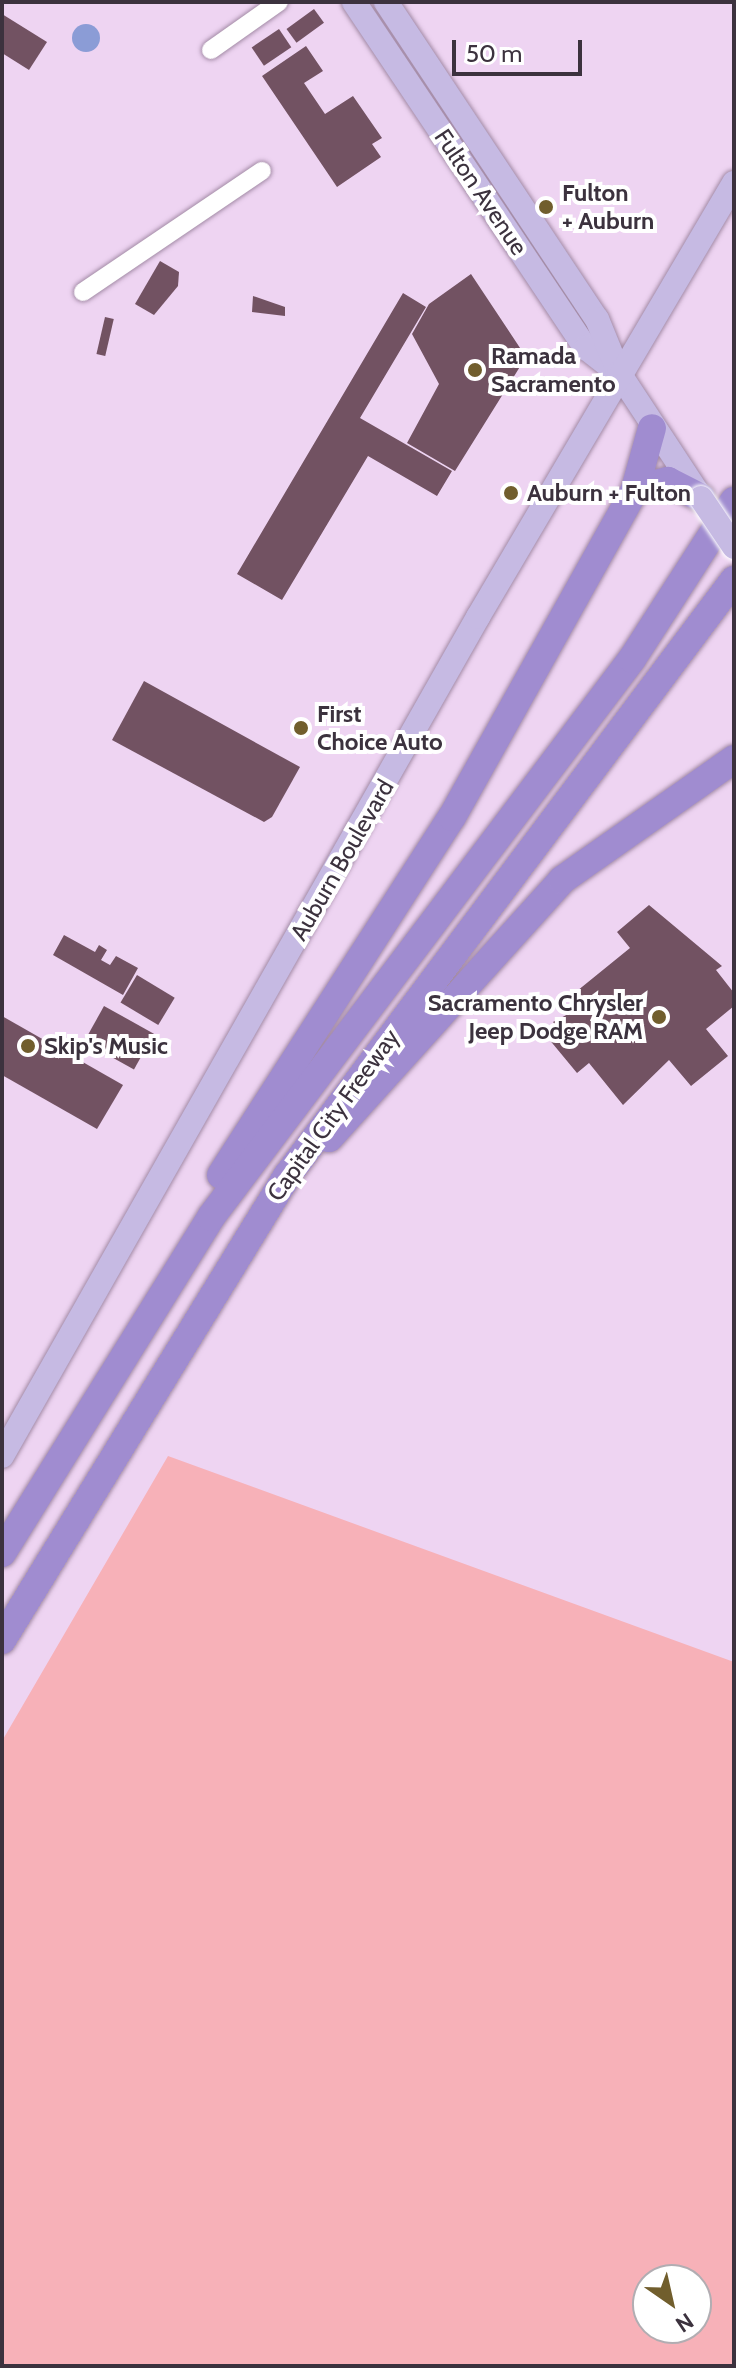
<!DOCTYPE html>
<html>
<head>
<meta charset="utf-8">
<style>
  body { margin:0 }
  #map { position:relative; width:736px; height:2368px; overflow:hidden; background:#eed4f2; font-family:Cabin,sans-serif }
  div>[style] { position:absolute }
  [style*='--x'] { left:calc(var(--x)*1px); top:calc(var(--y)*1px); width:calc(var(--w)*1px); rotate:calc(var(--a)*1deg) }
  .green>* { inset:0; background:#f7b1b8 }
  .water>* { inset:0; background:#8b9cd6 }
  .round { border-radius:50% }
  .building>* { inset:0; background:#725262; transform-origin:0 0 }
  .roads { filter:drop-shadow(0 0 2px #a38ba6) drop-shadow(0 0 2px #a38ba6) }
  .minor>* { height:18px; margin:-9px; padding:0 9px; transform-origin:9px; border-radius:9px; background:#fff }
  .major>* { height:24px; margin:-12px; padding:0 12px; transform-origin:12px; border-radius:12px; background:#c6bae3 }
  .highway>* { height:28px; margin:-14px; padding:0 14px; transform-origin:14px; border-radius:14px; background:#a08cd0 }
  .bridges { filter:drop-shadow(0 0 2px #fff) drop-shadow(0 0 2px #fff) }
  .major-bridge>* { height:24px; margin:-12px; padding:0 12px; transform-origin:12px; border-radius:12px; background:#c6bae3 }
  .dots>* { width:22px; height:22px; translate:-50% -50%; box-sizing:border-box; border:4px solid #fff; border-radius:50% }
  span { translate:-50% -50%; white-space:nowrap; text-align:center; line-height:1.15; -webkit-text-stroke:8px #fff; paint-order:stroke }
  .street-label { font-size:24px; color:#3c323e }
  .poi-label { font-size:24px; color:#3c323e; font-weight:700 }
  .left { translate:0 -50%; text-align:left }
  .right { translate:-100% -50%; text-align:right }
  .frame { position:absolute; inset:0; border:4px solid #3c323e; pointer-events:none }
  .north { position:absolute; left:632px; top:2264px; width:80px; height:80px; box-sizing:border-box; background:#fff; border:2px solid #b1adb2; border-radius:50%; rotate:146deg; font-size:22px; font-weight:700; line-height:32px; text-align:center; color:#3c323e }
  .north::after { content:''; display:block; margin:auto; width:28px; height:36px; background:#715e2d; clip-path:polygon(50% 0,100% 100%,50% 72%,0 100%) }
  .scale { position:absolute; left:452px; top:40px; width:130px; height:36px; box-sizing:border-box; border:4px solid #3c323e; border-top:0; padding-left:10px; font-size:24px; line-height:28px; white-space:nowrap; color:#3c323e; -webkit-text-stroke:6px #fff; paint-order:stroke }
</style>
</head>
<body>
<div id="map">
  <div class="green">
    <i style="clip-path:polygon(evenodd,168px 1456px,734px 1662px,734px 2366px,2px 2366px,2px 1741px,168px 1456px,648px 2280px,696px 2280px,696px 2328px,648px 2328px,648px 2280px)"></i>
  </div>
  <div class="water">
    <i class="round" style="left:72px;top:24px;width:28px;height:28px"></i>
  </div>
  <div class="building">
    <i style="left:314px;top:9px;width:17px;height:34px;rotate:54deg"></i>
    <i style="clip-path:polygon(2px 14px,47px 42px,29px 70px,2px 53px)"></i>
    <i style="left:279px;top:29px;width:22px;height:33px;rotate:56deg"></i>
    <i style="clip-path:polygon(306px 46px,323px 71px,304px 83px,325px 114px,353px 96px,382px 138px,372px 144px,381px 157px,337px 187px,262px 76px)"></i>
    <i style="clip-path:polygon(160px 261px,179px 272px,178px 286px,154px 315px,135px 304px)"></i>
    <i style="clip-path:polygon(471px 274px,526px 357px,455px 471px,407px 443px,439px 384px,412px 334px,429px 304px)"></i>
    <i style="clip-path:polygon(403px 293px,426px 307px,360px 418px,452px 471px,437px 496px,368px 456px,282px 600px,237px 574px)"></i>
    <i style="clip-path:polygon(253px 296px,285px 307px,285px 316px,252px 312px)"></i>
    <i style="left:105px;top:317px;width:9px;height:38px;rotate:13deg"></i>
    <i style="clip-path:polygon(144px 681px,300px 767px,272px 817px,264px 822px,112px 740px)"></i>
    <i style="clip-path:polygon(649px 905px,722px 966px,716px 970px,734px 993px,734px 1006px,706px 1029px,728px 1056px,691px 1086px,669px 1060px,623px 1105px,589px 1063px,577px 1073px,548px 1038px,559px 1029px,553px 1022px,587px 1004px,577px 991px,630px 948px,617px 932px)"></i>
    <i style="clip-path:polygon(64px 935px,95px 952px,99px 945px,107px 950px,101px 960px,110px 965px,116px 956px,138px 968px,123px 995px,53px 955px)"></i>
    <i style="left:137px;top:975px;width:44px;height:32px;rotate:31deg"></i>
    <i style="left:104px;top:1006px;width:57px;height:41px;rotate:29deg"></i>
    <i style="clip-path:polygon(2px 1016px,123px 1085px,97px 1129px,2px 1075px)"></i>
  </div>
  <div class="roads">
    <div class="minor">
      <i style="--x:211;--y:50;--w:83;--a:-35.2"></i>
      <i style="--x:83;--y:292;--w:216;--a:-34.1"></i>
    </div>
    <div class="major">
      <i style="--x:354;--y:2;--w:417;--a:56.2"></i>
      <i style="--x:586;--y:348;--w:39;--a:38"></i>
      <i style="--x:386;--y:2;--w:381;--a:56.4"></i>
      <i style="--x:597;--y:319;--w:58;--a:67.8"></i>
      <i style="--x:619;--y:373;--w:149;--a:56.7"></i>
      <i style="--x:2;--y:1456;--w:965;--a:-60.43"></i>
      <i style="--x:478;--y:617;--w:504;--a:-59.47"></i>
    </div>
    <div class="highway">
      <i style="--x:635;--y:489;--w:34;--a:-14"></i>
      <i style="--x:668;--y:481;--w:37;--a:27"></i>
      <i style="--x:329;--y:1138;--w:348;--a:-47.9"></i>
      <i style="--x:562;--y:880;--w:210;--a:-35.1"></i>
      <i style="--x:221;--y:1175;--w:426;--a:-57.2"></i>
      <i style="--x:452;--y:817;--w:376;--a:-60.8"></i>
      <i style="--x:635;--y:489;--w:63;--a:-74.4"></i>
      <i style="--x:2;--y:1553;--w:396;--a:-58.1"></i>
      <i style="--x:211;--y:1217;--w:699;--a:-52.97"></i>
      <i style="--x:632;--y:659;--w:188;--a:-57.2"></i>
      <i style="--x:2;--y:1640;--w:545;--a:-58.44"></i>
      <i style="--x:287;--y:1176;--w:745;--a:-53.13"></i>
    </div>
  </div>
  <div class="bridges">
    <div class="major-bridge">
      <i style="--x:701;--y:498;--w:59;--a:56"></i>
    </div>
  </div>
  <div class="dots">
    <i style="left:546px;top:207px;background:#715e2d"></i>
    <i style="left:475px;top:370px;background:#715e2d"></i>
    <i style="left:511px;top:493px;background:#715e2d"></i>
    <i style="left:301px;top:728px;background:#715e2d"></i>
    <i style="left:659px;top:1017px;background:#715e2d"></i>
    <i style="left:28px;top:1046px;background:#715e2d"></i>
  </div>
  <div class="street-label">
    <span style="left:481px;top:192px;rotate:56deg">Fulton Avenue</span>
    <span style="left:342px;top:860px;rotate:-60deg">Auburn Boulevard</span>
    <span style="left:333px;top:1115px;rotate:-54deg">Capital City Freeway</span>
  </div>
  <div class="poi-label">
    <span class="left" style="left:562px;top:207px">Fulton<br>+ Auburn</span>
    <span class="left" style="left:491px;top:370px">Ramada<br>Sacramento</span>
    <span class="left" style="left:527px;top:493px">Auburn + Fulton</span>
    <span class="left" style="left:317px;top:728px">First<br>Choice Auto</span>
    <span class="right" style="left:643px;top:1017px">Sacramento Chrysler<br>Jeep Dodge RAM</span>
    <span class="left" style="left:44px;top:1046px">Skip's Music</span>
  </div>
  <div class="frame"></div>
  <div class="north">N</div>
  <div class="scale">50 m</div>
</div>
</body>
</html>
